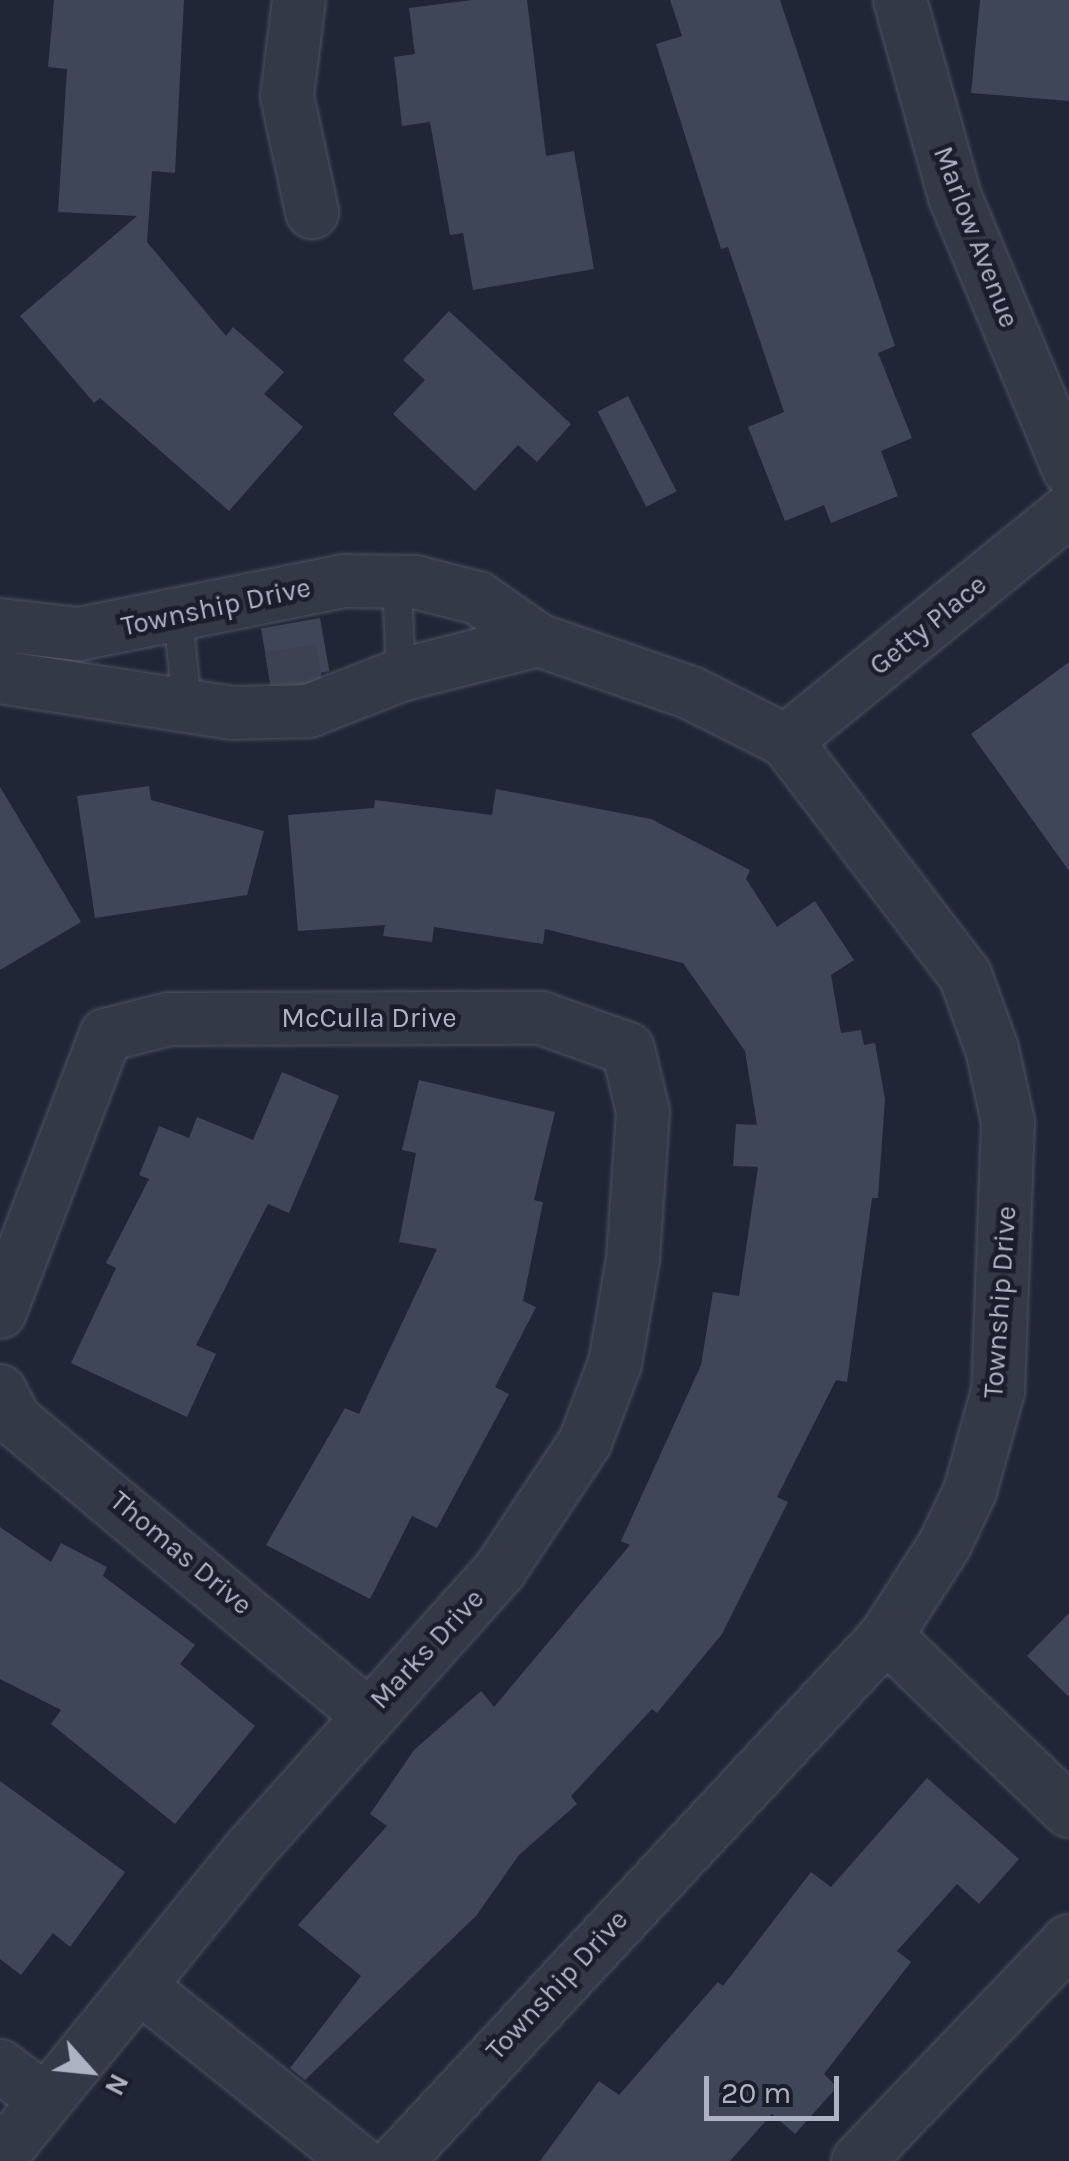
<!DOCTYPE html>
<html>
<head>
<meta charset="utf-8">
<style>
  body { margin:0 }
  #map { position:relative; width:1069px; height:2161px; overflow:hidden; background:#202635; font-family:Karla,sans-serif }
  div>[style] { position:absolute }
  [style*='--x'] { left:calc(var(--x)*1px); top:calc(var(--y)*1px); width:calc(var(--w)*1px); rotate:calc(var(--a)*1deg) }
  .building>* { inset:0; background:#3f4658; transform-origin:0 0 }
  .street-tunnel>* { height:52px; margin-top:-26px; transform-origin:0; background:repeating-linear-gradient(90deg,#3c4251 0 52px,transparent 0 78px) }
  .roads { filter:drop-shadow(0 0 2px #4e5361) drop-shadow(0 0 2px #4e5361) }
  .lane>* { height:28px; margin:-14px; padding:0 14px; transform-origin:14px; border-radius:14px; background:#343946 }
  .street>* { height:52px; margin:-26px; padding:0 26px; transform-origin:26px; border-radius:26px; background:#343946 }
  span { translate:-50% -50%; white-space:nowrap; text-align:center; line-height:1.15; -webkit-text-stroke:9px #191e2a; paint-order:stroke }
  .street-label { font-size:28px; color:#aeb3c3 }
  .north { position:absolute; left:40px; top:2021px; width:100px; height:100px; -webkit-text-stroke:8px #191e2a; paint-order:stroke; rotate:117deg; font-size:28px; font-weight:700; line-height:40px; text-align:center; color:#aeb3c3 }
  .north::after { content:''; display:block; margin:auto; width:35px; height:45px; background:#aeb3c3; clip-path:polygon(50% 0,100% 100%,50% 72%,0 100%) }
  .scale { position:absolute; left:704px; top:2076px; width:135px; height:45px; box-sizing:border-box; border:5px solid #aeb3c3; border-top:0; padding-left:12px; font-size:30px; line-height:35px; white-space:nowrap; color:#aeb3c3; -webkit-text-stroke:8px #191e2a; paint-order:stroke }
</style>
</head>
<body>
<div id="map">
  <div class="building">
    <i style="clip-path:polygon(54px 0,184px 0,175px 173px,152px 171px,147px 242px,226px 336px,233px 327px,284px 372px,264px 394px,303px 427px,229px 511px,100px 398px,94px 403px,20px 316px,137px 216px,58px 212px,67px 69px,48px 67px)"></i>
    <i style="clip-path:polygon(472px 0,527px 0,546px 156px,574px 151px,594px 269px,473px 290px,463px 233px,450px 235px,430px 122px,402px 126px,394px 57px,415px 54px,409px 8px)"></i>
    <i style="clip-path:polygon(670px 0,780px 0,895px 346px,878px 353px,912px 438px,881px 451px,898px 496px,831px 523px,824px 505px,785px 521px,748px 427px,784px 412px,728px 247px,721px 249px,656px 44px,682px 36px)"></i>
    <i style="clip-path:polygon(980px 0,1069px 0,1069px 101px,971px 93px)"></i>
    <i style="clip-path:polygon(449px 311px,571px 424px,537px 462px,518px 445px,475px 491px,393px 414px,425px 380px,403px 360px)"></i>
    <i style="left:628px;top:396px;width:107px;height:34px;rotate:63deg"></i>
    <i style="left:320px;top:618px;width:54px;height:60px;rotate:80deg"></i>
    <i style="clip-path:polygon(1069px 662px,1069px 871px,971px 734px)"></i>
    <i style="clip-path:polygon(149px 786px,151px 800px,264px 831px,247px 895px,95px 918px,77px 796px)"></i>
    <i style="clip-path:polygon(0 787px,81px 922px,0 970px)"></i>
    <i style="clip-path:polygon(496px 789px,651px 819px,750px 870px,746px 879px,777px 927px,815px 901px,854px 960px,831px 975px,841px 1033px,861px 1030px,864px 1045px,875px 1043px,885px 1099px,878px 1198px,872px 1198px,847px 1382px,836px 1380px,777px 1497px,788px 1502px,722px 1634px,657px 1713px,652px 1709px,571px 1796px,577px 1804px,519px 1855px,476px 1916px,305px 2080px,290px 2068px,361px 1976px,298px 1925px,387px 1826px,370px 1814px,414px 1750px,481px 1691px,494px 1707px,630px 1545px,621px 1541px,701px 1365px,713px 1292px,739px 1296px,758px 1167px,733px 1166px,736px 1124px,757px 1125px,745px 1051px,683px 963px,545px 929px,543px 944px,434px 927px,432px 942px,383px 936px,385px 925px,298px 931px,288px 815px,374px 808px,375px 800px,492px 815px)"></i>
    <i style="clip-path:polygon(282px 1072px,339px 1096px,289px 1213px,268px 1204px,196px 1345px,216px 1354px,187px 1417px,71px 1363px,116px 1268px,106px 1263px,149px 1179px,139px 1175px,159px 1126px,189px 1138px,197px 1117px,253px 1140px)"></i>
    <i style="clip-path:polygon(419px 1080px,555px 1112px,534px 1200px,543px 1202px,523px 1301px,536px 1307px,495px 1387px,509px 1394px,437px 1528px,412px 1516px,370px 1599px,266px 1545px,345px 1408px,359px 1414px,437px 1249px,399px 1242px,416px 1153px,402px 1150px)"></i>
    <i style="clip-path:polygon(0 1527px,51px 1562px,61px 1543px,107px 1567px,103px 1576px,195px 1645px,180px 1664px,255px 1726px,175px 1824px,51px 1724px,61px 1710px,0 1679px)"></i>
    <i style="clip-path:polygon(1069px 1613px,1069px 1697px,1027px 1656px)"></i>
    <i style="clip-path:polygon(927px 1778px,1019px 1859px,979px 1904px,957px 1884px,897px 1951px,911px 1962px,824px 2074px,837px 2087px,795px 2134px,772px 2114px,730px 2161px,540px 2161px,599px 2081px,619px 2095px,718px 1982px,723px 1986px,811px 1872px,831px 1887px)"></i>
    <i style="clip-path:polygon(0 1781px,125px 1872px,70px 1947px,53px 1933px,21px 1975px,0 1959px)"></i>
  </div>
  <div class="street-tunnel">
    <i style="--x:269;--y:678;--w:61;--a:-9.5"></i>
  </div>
  <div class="roads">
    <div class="lane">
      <i style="--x:397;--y:581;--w:94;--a:87.6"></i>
      <i style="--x:178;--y:614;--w:92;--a:84.4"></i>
    </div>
    <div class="street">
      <i style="--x:299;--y:0;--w:97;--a:97.1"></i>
      <i style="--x:287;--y:96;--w:119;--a:77.8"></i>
      <i style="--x:900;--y:0;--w:205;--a:74.4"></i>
      <i style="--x:955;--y:197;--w:295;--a:67.3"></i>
      <i style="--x:0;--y:625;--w:80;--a:6.5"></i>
      <i style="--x:79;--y:634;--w:270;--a:-11.3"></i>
      <i style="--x:344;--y:581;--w:71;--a:0.8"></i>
      <i style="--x:415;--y:582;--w:65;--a:14.3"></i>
      <i style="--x:478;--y:598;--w:73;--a:35"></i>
      <i style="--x:538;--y:640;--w:162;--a:19.1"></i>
      <i style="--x:691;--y:693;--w:106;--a:26.8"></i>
      <i style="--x:786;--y:741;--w:295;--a:52.6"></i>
      <i style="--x:965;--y:975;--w:79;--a:70"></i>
      <i style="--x:992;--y:1049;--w:75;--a:77.6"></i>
      <i style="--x:1008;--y:1122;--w:269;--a:92.1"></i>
      <i style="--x:998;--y:1391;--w:104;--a:105.6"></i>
      <i style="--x:970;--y:1491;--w:59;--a:115.3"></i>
      <i style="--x:945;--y:1544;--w:109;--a:122.7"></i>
      <i style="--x:886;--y:1636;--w:717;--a:132.97"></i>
      <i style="--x:0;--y:677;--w:235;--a:8.8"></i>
      <i style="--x:232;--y:713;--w:77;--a:-1.5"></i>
      <i style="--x:309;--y:711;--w:99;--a:-21.4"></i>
      <i style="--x:401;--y:675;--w:141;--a:-14.3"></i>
      <i style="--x:786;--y:741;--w:365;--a:-39.2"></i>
      <i style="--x:0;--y:1312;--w:297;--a:-69.1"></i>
      <i style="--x:106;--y:1035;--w:65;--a:-14.3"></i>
      <i style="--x:169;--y:1019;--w:372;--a:-0.2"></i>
      <i style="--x:541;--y:1018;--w:92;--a:19.6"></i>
      <i style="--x:628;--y:1049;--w:65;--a:76.6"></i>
      <i style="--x:643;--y:1112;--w:147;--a:93.9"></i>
      <i style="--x:633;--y:1259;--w:106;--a:99.8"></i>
      <i style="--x:615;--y:1363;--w:85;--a:110.8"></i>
      <i style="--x:585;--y:1442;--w:154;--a:123.6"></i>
      <i style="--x:500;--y:1570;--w:372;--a:131.8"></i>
      <i style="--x:252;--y:1847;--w:400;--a:129.1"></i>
      <i style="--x:0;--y:1391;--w:33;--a:63"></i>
      <i style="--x:15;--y:1420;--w:458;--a:39.9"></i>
      <i style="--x:886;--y:1636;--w:253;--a:43.7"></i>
      <i style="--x:143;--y:1989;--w:275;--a:38.7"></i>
      <i style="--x:0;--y:2066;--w:54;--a:36.7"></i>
      <i style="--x:858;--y:2161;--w:305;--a:-46.2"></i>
    </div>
  </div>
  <div class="street-label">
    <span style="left:976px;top:237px;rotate:69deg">Marlow Avenue</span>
    <span style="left:216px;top:607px;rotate:-12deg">Township Drive</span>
    <span style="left:928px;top:625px;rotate:-39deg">Getty Place</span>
    <span style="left:369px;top:1018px">McCulla Drive</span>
    <span style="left:1000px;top:1302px;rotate:-86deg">Township Drive</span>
    <span style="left:181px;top:1553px;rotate:40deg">Thomas Drive</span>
    <span style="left:427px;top:1649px;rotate:-47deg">Marks Drive</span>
    <span style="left:557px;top:1985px;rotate:-47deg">Township Drive</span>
  </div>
  <div class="north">N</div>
  <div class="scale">20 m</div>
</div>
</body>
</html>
